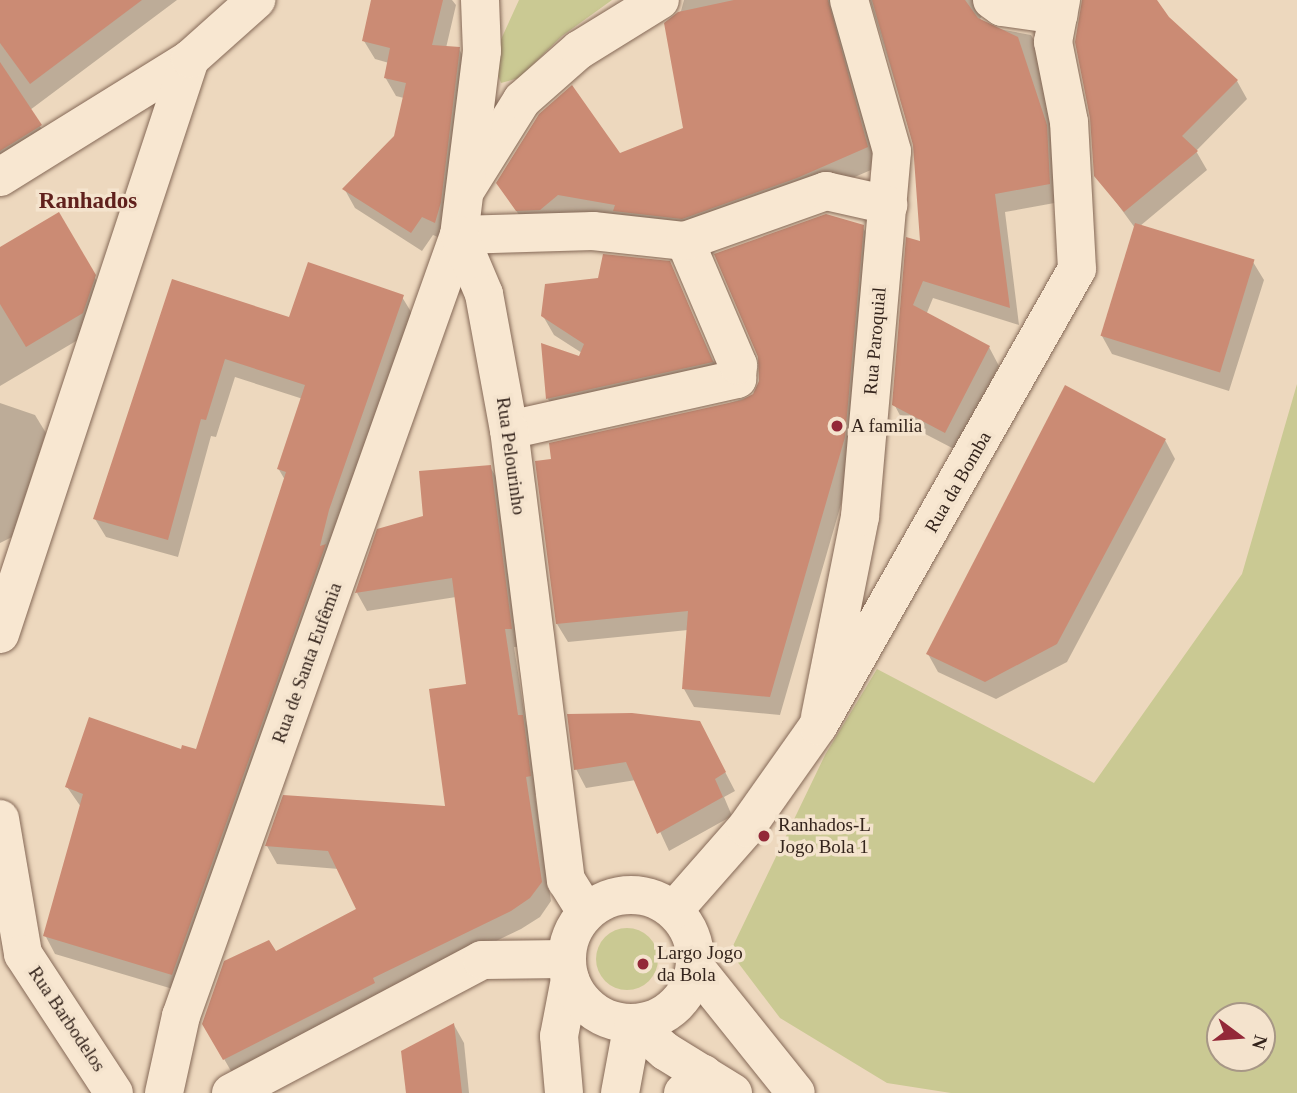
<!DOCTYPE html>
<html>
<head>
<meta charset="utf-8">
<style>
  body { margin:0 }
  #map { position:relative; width:1297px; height:1093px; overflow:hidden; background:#edd8be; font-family:"Times New Roman",serif }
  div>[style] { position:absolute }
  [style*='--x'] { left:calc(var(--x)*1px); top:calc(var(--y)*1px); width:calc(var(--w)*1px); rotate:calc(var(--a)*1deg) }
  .green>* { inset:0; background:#cac993 }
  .round { border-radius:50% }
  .shadow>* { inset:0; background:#0003 }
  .building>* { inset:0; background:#cb8b74; transform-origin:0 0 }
  .roads { filter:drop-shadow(0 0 2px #856957) drop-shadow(0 0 2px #856957) }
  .street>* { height:38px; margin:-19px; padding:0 19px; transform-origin:19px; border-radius:19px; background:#f8e7d1 }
  .secondary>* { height:38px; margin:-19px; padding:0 19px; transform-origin:19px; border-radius:19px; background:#f8e7d1 }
  .secondary>.ring { margin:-19px; padding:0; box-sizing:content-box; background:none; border:38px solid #f8e7d1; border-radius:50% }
  .dots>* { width:19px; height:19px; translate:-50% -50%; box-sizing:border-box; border:4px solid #f4e3cd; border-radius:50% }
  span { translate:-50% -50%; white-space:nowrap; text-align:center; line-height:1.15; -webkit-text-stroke:7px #f4e3cd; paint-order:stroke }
  .street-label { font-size:19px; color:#34241c }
  .poi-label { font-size:19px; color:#34241c }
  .left { translate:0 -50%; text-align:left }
  .quarter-label { font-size:23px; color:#60201c; font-weight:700 }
  .north { position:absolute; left:1206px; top:1002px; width:70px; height:70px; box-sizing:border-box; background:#f4e3cd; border:2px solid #a79786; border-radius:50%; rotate:106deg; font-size:19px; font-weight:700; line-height:28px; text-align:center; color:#34241c }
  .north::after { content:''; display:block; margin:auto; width:24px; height:32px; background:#932838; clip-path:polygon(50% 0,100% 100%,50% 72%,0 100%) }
</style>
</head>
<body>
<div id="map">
  <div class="green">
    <i style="clip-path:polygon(519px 0,612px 0,562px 36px,519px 78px,501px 83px,492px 59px)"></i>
    <i style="clip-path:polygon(evenodd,1297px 384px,1297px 1093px,951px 1093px,887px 1083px,780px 1018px,730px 952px,825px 755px,877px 669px,1094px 783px,1242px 574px,1297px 384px,1220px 1016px,1262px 1016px,1262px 1058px,1220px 1058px,1220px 1016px)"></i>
    <i class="round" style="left:596px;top:928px;width:62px;height:62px"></i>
  </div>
  <div class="shadow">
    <i style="clip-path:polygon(7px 0,177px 0,30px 110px,51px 144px,0 176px,0 5px)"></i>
    <i style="clip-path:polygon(373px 0,452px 0,456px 5px,446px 48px,459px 49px,469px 67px,445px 240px,433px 235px,422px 251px,355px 208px,345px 190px,396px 137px,404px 98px,396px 96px,385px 77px,389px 63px,375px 59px,364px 41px)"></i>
    <i style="clip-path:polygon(684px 0,845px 0,878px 167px,808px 197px,694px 238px,529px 230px,498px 183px,619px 155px,685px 129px,666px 24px,681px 11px)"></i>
    <i style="clip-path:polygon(870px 0,992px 0,980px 19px,989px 27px,1031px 35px,1042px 54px,1060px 202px,1005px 212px,1019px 325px,933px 298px,926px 315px,989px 347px,999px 366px,956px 450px,904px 423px,894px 404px,922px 243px,916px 152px)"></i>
    <i style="clip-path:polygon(1083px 0,1155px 0,1167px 18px,1237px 81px,1247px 99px,1196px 151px,1207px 170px,1140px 226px,1253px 262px,1264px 280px,1229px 391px,1112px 354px,1102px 336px,1135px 228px,1097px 176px)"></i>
    <i style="clip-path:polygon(58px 215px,105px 295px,93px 331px,0 386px,0 249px)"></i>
    <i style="clip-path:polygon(862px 226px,873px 245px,855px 456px,780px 715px,694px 707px,684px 689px,688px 630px,568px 642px,557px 624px,553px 461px,754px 395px)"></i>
    <i style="clip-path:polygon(669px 263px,722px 380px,558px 417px,548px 399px,543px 345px,579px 358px,582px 353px,554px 335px,543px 316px)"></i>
    <i style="clip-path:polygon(173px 281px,290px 319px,402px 297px,413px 315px,183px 992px,55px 954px,45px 935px,81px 807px,67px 787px,182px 751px,197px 751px,285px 480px,278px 468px,303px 399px,235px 377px,216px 437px,211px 436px,178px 557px,106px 537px,95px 519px)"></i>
    <i style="clip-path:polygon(0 403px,35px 415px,46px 433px,12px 537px,0 543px)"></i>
    <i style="clip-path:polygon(1165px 440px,1175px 459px,1067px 662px,996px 699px,938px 672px,928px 654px)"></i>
    <i style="clip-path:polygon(490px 467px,501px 485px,521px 647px,514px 647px,526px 724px,533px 735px,540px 794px,535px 795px,551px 901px,540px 917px,521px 929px,381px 997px,235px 1078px,204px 1024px,275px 954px,359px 909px,339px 869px,277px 864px,267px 846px,447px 807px,468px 685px,456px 597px,367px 611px,357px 593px,379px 531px,425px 518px)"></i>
    <i style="clip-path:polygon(709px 741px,735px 791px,724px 797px,732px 816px,669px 851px,636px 780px,586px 788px,576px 769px)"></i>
    <i style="clip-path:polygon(454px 1025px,464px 1043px,469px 1093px,408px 1093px)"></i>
  </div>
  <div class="building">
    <i style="clip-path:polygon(0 0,142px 0,30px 84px,0 43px)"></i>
    <i style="clip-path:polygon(371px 0,443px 0,432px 45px,460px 47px,441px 202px,435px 223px,422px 217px,411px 233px,342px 189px,394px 136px,406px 83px,384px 78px,390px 48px,362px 41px)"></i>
    <i style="clip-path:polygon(734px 0,828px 0,868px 147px,797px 178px,682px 219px,613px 211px,615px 205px,558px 195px,540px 210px,516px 211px,496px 183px,539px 114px,572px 85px,620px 153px,683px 128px,664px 23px,678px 12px)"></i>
    <i style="clip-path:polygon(872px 0,965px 0,978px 18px,1018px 37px,1047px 125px,1050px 184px,995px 194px,1010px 308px,923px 281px,913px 305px,990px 346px,945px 433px,892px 405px,906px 237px,920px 241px,913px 145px)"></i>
    <i style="clip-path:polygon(1082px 0,1157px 0,1169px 17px,1238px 80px,1182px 136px,1198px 151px,1124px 212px,1094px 176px,1090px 118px,1075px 42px)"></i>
    <i style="clip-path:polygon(0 62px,42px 125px,0 151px)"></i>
    <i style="clip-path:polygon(59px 212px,96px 275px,83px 313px,26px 347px,0 304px,0 247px)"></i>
    <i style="clip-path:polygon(826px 214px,864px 225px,845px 437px,770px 697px,682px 689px,688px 611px,556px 624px,535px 461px,551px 459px,549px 443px,742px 400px,753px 394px,759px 381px,758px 357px,714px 254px)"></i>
    <i style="left:1135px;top:223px;width:125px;height:118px;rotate:17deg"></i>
    <i style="clip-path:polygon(603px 254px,670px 261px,713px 362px,546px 399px,541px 343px,579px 356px,584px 344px,541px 316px,545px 284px,598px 278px)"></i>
    <i style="clip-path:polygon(308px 262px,404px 295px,329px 510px,320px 546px,326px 544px,172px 975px,43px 936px,83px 794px,65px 787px,89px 717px,181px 749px,182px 745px,196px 749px,286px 472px,277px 469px,305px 385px,225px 359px,206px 420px,201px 419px,168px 540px,93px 519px,172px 279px,289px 317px)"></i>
    <i style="clip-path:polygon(1065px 385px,1166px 439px,1057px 644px,985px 682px,926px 654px)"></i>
    <i style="clip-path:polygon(491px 465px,512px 629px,505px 629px,518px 715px,523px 715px,531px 776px,526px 777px,542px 882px,530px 898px,511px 911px,373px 978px,375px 983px,223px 1060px,202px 1024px,224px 961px,269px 940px,276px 951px,356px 909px,328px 851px,265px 846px,283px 795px,445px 806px,429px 689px,466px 684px,452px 578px,355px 593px,377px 529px,423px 516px,419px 471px)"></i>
    <i style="clip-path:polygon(632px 713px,700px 721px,726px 772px,715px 779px,723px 797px,657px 834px,626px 762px,574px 770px,567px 714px)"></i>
    <i style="clip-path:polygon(454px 1023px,462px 1093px,406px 1093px,401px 1051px)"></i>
  </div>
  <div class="roads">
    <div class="street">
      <i style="--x:992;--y:0;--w:12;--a:35"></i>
      <i style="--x:1002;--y:7;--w:57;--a:8.1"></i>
      <i style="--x:0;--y:177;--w:224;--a:-31.8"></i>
      <i style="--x:467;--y:188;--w:104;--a:-58"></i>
      <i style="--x:522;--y:100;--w:76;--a:-41.3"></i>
      <i style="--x:579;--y:50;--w:95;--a:-31.7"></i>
      <i style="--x:509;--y:430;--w:234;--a:-12.6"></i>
      <i style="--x:737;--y:379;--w:14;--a:-86"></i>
      <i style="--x:738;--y:365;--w:135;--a:-113.1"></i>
      <i style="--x:0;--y:634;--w:606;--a:-71.71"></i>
      <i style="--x:190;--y:59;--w:89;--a:-41.8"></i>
      <i style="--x:820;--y:717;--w:204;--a:-78.7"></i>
      <i style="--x:860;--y:517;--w:367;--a:-85"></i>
      <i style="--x:892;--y:151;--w:157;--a:-105.9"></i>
      <i style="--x:0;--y:819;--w:137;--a:80.3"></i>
      <i style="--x:23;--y:954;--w:166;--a:56.8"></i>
      <i style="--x:164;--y:1093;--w:79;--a:-77.6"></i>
      <i style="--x:181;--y:1016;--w:829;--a:-70.41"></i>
      <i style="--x:459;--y:235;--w:134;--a:-1.7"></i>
      <i style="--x:593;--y:231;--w:93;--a:6.2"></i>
      <i style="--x:685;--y:241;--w:150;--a:-19.5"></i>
      <i style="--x:826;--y:191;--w:64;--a:12.7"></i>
      <i style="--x:231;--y:1093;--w:284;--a:-27.9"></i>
      <i style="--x:482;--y:960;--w:85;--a:-0.7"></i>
      <i style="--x:564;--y:1093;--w:57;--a:-95"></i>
      <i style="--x:559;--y:1036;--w:58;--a:-79.1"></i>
      <i style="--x:620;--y:1093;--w:71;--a:-79.5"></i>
      <i style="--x:683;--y:1093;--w:28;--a:-44"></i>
    </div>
    <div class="secondary">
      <i style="--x:480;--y:0;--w:51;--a:87.8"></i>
      <i style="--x:482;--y:51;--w:185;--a:97.1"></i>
      <i style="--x:459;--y:235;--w:64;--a:67"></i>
      <i style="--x:484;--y:294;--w:138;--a:79.6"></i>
      <i style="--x:509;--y:430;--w:454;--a:82.8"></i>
      <i style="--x:566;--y:880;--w:38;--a:58"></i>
      <i class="ring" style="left:567px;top:895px;width:90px;height:90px"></i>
      <i style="--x:674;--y:910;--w:109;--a:-48.7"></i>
      <i style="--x:746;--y:828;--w:125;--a:-54.8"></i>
      <i style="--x:818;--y:726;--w:525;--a:-60.46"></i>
      <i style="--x:1077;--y:269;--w:147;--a:-93.1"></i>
      <i style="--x:1069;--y:122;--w:82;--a:-101.3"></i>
      <i style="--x:1053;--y:42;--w:43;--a:-79.2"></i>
      <i style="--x:695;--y:967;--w:161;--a:51.3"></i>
      <i style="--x:633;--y:1023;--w:43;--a:41.2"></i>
      <i style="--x:665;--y:1051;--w:80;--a:31.7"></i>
    </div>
  </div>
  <div class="dots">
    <i style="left:837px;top:426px;background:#932838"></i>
    <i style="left:764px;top:836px;background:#932838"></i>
    <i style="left:643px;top:964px;background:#932838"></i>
  </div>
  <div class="street-label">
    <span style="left:875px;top:341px;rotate:-85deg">Rua Paroquial</span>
    <span style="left:511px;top:456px;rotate:82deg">Rua Pelourinho</span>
    <span style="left:958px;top:482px;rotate:-60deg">Rua da Bomba</span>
    <span style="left:307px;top:663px;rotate:-70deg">Rua de Santa Eufêmia</span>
    <span style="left:67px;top:1019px;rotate:56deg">Rua Barbodelos</span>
  </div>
  <div class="poi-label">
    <span class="left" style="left:851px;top:426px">A familia</span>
    <span class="left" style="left:778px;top:836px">Ranhados-L<br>Jogo Bola 1</span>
    <span class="left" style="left:657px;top:964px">Largo Jogo<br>da Bola</span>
  </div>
  <div class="quarter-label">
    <span style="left:88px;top:201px">Ranhados</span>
  </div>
  <div class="north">N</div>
</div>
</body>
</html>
